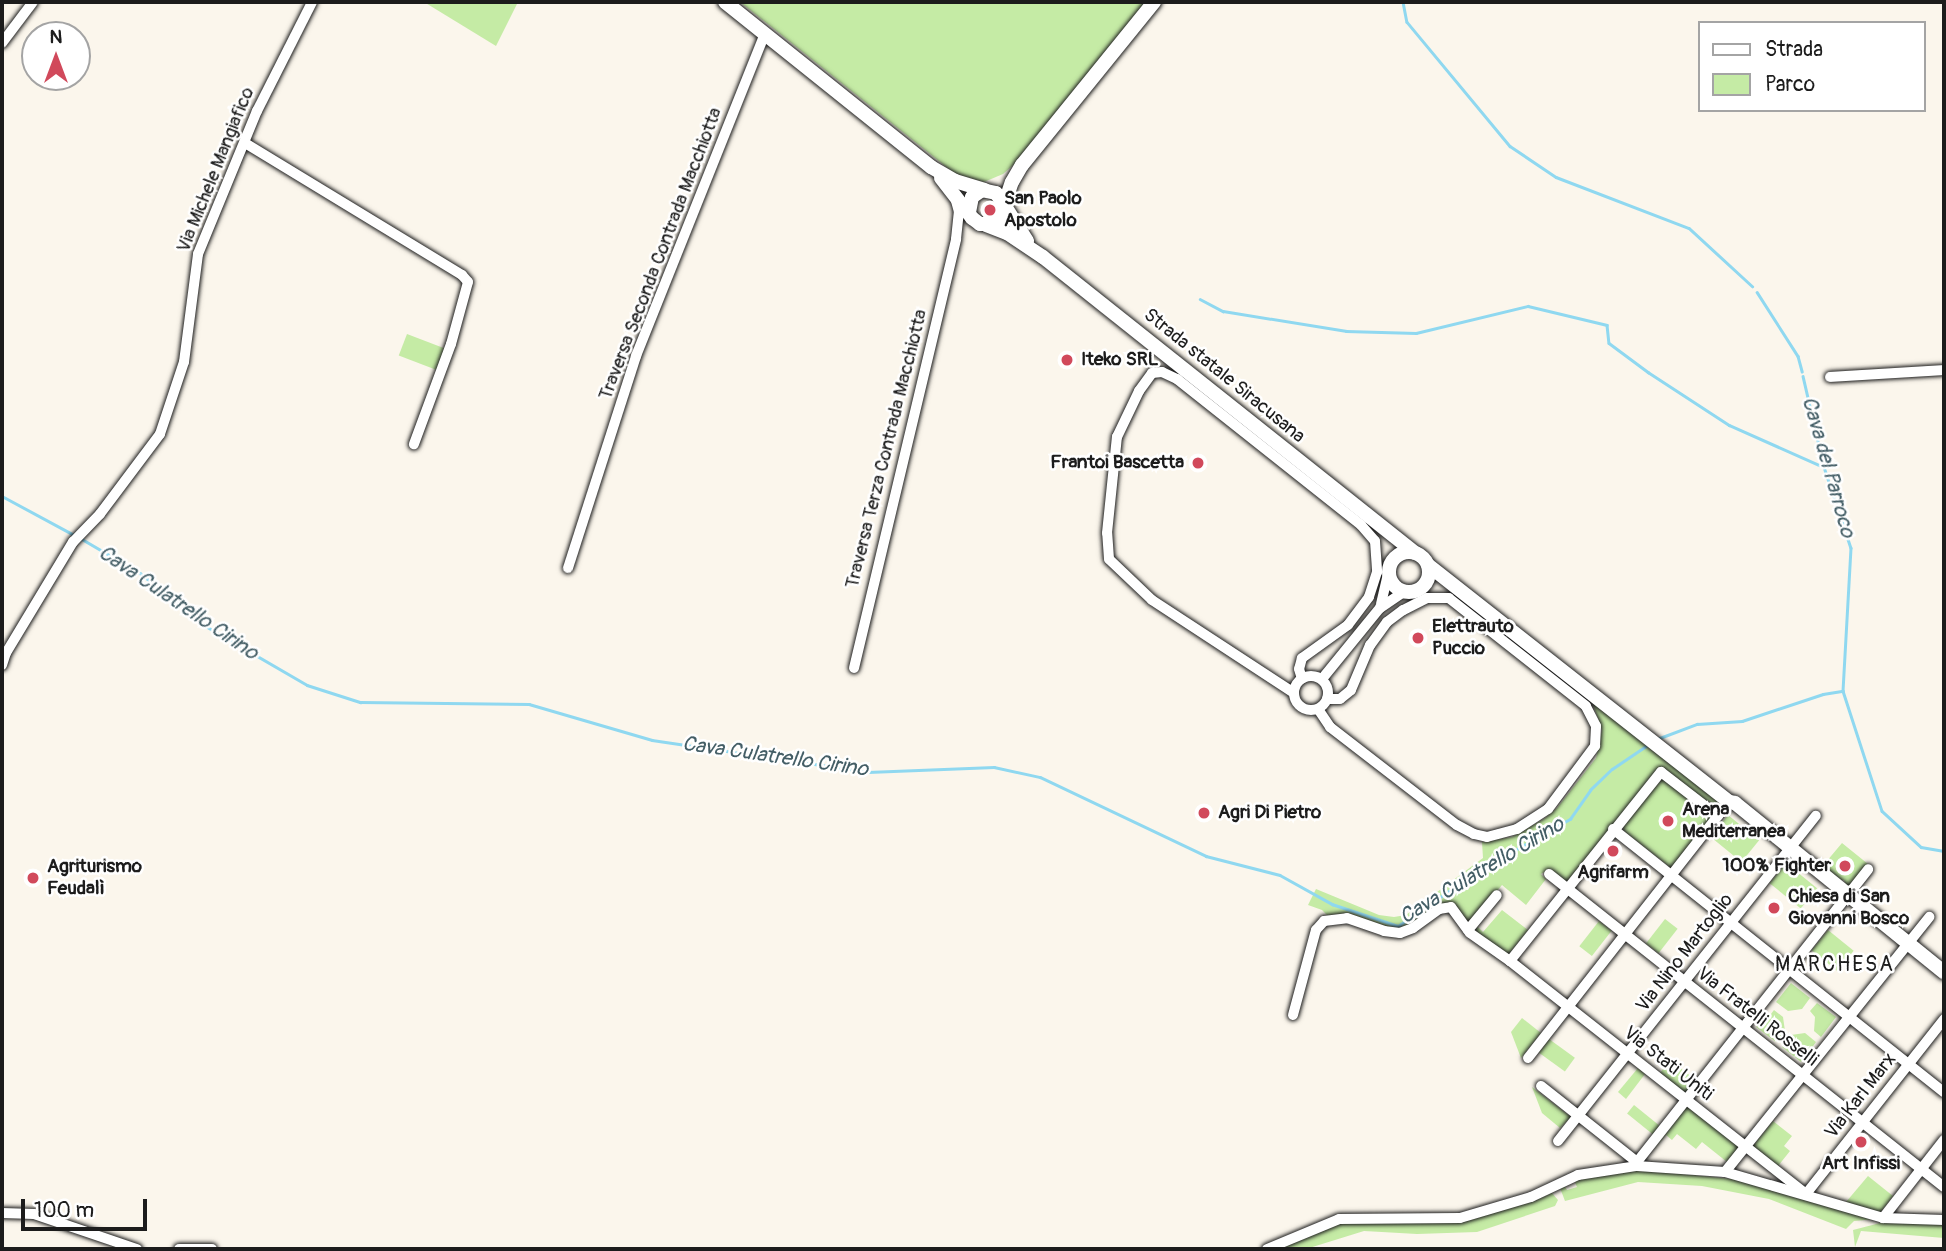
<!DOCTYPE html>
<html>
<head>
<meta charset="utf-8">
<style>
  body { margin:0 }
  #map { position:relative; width:1946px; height:1251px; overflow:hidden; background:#fbf6ec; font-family:Pangolin,sans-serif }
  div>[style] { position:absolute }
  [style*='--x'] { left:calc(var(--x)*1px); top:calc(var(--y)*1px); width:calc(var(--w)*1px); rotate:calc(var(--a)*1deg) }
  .green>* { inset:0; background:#c5eba5; transform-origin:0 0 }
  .stream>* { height:2.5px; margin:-1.25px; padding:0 1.25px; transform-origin:1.25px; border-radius:1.25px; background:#8fd8f0 }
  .roads { filter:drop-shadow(0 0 2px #1c1c1c) drop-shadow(0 0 2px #1c1c1c) }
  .street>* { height:10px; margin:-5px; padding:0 5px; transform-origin:5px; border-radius:5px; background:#fff }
  .street>.ring { margin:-5px; padding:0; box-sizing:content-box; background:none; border:10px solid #fff; border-radius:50% }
  .secondary>* { height:14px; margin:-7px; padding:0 7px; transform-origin:7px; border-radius:7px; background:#fff }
  .secondary>.ring { margin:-7px; padding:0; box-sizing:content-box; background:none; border:14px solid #fff; border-radius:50% }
  .dots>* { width:19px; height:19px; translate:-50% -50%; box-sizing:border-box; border:4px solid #fff; border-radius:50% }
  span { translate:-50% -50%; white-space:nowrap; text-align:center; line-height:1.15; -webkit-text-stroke:5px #fff; paint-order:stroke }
  .street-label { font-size:19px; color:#1c1c1c }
  .poi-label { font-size:19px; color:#1c1c1c; font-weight:700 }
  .left { translate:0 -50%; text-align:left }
  .right { translate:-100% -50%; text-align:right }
  .water-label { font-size:21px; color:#445e66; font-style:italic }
  .neighbourhood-label { font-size:21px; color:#1c1c1c; letter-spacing:2px }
  .frame { position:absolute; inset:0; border:4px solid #1c1c1c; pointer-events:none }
  .legend { position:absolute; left:1698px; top:21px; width:228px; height:91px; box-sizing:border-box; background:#fff; border:2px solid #a4a4a4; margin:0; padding:9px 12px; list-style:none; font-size:21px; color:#1c1c1c }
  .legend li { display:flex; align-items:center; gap:14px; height:35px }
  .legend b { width:35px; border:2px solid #a4a4a4 }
  .north { position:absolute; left:21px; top:21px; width:70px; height:70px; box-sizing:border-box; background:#fff; border:2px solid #a4a4a4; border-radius:50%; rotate:0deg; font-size:19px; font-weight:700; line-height:28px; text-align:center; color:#1c1c1c }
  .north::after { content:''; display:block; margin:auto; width:24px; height:32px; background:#d1495b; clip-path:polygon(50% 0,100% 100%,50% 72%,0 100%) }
  .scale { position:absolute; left:21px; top:1199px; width:126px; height:32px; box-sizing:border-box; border:4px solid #1c1c1c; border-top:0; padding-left:9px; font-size:21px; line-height:24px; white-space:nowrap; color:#1c1c1c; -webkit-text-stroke:5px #fff; paint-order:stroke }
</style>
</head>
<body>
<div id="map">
  <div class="green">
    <i style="clip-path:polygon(424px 2px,518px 2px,496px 46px)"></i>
    <i style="clip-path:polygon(740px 2px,1145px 2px,1018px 161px,1003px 174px,984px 182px,955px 174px)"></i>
    <i style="left:407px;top:334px;width:42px;height:23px;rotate:21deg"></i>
    <i style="clip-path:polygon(1596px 702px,1723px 802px,1720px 806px,1705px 800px,1660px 769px,1566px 883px,1546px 871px,1541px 874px,1546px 879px,1526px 905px,1502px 885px,1468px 925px,1456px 906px,1409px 927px,1392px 930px,1345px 914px,1327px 915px,1322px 910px,1308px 905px,1316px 889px,1379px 915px,1394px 917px,1406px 915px,1483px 858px,1482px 842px,1512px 837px,1544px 819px,1557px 808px,1596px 758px,1602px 730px,1593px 704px)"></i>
    <i style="clip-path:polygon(1663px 778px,1712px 817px,1671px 868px,1624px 831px,1623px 825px)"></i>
    <i style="left:1728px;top:815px;width:40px;height:28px;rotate:39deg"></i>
    <i style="clip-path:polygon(1842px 843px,1868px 864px,1847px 889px,1844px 880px,1837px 880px,1821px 868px)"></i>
    <i style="left:1786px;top:863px;width:40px;height:26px;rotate:39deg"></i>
    <i style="clip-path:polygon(1502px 910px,1528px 930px,1508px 955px,1474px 931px,1478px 927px,1483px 932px)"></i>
    <i style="left:1665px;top:919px;width:16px;height:31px;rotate:38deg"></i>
    <i style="left:1599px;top:921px;width:16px;height:32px;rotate:38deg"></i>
    <i style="left:1828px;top:930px;width:33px;height:26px;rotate:39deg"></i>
    <i style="clip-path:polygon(1791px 983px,1810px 998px,1802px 1009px,1788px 1011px,1776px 1002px)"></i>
    <i style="clip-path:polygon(1817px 1003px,1836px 1017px,1821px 1037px,1814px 1031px,1815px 1017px,1810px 1011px)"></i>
    <i style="clip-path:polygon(1774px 1010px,1783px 1017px,1785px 1031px,1776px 1042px,1756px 1027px,1768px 1013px,1771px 1014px)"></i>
    <i style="clip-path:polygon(1522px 1018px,1541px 1033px,1521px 1058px,1511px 1032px)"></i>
    <i style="clip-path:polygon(1805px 1033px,1816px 1042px,1801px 1062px,1782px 1047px,1791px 1035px)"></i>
    <i style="left:1549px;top:1039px;width:32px;height:17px;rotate:36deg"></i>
    <i style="left:1670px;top:1060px;width:33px;height:17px;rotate:38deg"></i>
    <i style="clip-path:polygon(1638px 1068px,1645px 1074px,1626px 1099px,1618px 1092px)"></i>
    <i style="clip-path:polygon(1532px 1087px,1571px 1117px,1560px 1128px,1542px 1113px)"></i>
    <i style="left:1634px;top:1105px;width:33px;height:11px;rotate:39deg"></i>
    <i style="clip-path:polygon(1687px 1106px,1739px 1147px,1727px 1162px,1702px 1142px,1696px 1149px,1677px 1134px,1672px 1140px,1666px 1135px,1653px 1151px)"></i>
    <i style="clip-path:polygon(1773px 1121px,1792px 1136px,1784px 1146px,1790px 1151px,1778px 1166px,1753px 1146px)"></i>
    <i style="clip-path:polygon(1633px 1169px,1751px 1181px,1876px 1219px,1854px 1221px,1846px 1229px,1769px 1199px,1702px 1186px,1638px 1182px,1565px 1201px,1560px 1188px,1564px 1185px,1567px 1190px,1577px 1187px,1574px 1180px)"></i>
    <i style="clip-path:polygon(1868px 1176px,1893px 1196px,1880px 1213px,1846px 1202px)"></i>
    <i style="clip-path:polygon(1552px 1193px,1558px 1200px,1555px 1206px,1477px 1232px,1417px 1234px,1364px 1231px,1306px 1249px,1275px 1249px,1341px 1222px,1461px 1222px,1535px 1201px)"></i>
    <i style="clip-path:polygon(1880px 1223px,1944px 1223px,1944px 1238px,1861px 1231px,1855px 1247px,1853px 1230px)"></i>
  </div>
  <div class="stream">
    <i style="--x:1403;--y:2;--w:20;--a:79"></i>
    <i style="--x:1407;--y:22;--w:161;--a:50.3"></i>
    <i style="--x:1510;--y:146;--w:55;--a:34"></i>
    <i style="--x:1556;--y:177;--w:142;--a:21"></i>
    <i style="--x:1689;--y:228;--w:86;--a:42.6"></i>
    <i style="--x:1757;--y:292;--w:76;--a:57.4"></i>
    <i style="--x:1798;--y:356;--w:16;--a:75"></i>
    <i style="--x:1200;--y:299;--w:26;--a:28"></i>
    <i style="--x:1223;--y:311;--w:125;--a:9.2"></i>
    <i style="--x:1346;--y:331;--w:70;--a:1.6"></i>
    <i style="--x:1416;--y:333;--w:115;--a:-13.6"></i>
    <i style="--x:1528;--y:306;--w:81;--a:13.5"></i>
    <i style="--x:1607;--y:325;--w:18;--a:84"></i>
    <i style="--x:1609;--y:343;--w:49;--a:36.6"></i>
    <i style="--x:1648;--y:372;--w:97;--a:33.2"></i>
    <i style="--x:1729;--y:425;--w:104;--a:23.9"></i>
    <i style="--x:1803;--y:376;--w:93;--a:77"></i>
    <i style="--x:1824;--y:467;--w:85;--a:71.6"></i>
    <i style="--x:1851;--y:548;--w:143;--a:93.2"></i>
    <i style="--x:1843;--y:691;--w:126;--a:72"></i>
    <i style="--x:1882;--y:811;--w:53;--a:42.7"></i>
    <i style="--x:1921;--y:847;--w:23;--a:10"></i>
    <i style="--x:2;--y:496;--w:84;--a:28.4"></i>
    <i style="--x:82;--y:539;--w:67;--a:30.4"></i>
    <i style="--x:140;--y:573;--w:82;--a:39.1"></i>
    <i style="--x:204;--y:625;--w:119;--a:30.2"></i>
    <i style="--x:307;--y:685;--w:56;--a:17.8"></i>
    <i style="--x:360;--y:702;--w:169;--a:0.7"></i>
    <i style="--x:529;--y:704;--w:128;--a:16.3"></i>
    <i style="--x:652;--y:740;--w:218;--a:8.4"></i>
    <i style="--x:868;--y:772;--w:126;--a:-2.3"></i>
    <i style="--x:994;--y:767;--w:47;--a:12.3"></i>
    <i style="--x:1040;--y:777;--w:184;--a:25.4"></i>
    <i style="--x:1206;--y:856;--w:76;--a:14.4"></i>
    <i style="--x:1280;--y:875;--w:60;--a:29.1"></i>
    <i style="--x:1332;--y:904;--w:70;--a:18.4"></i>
    <i style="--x:1398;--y:926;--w:97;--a:-34.5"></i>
    <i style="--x:1478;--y:871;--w:106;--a:-29.5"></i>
    <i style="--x:1570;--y:819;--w:35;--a:-55"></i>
    <i style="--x:1590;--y:790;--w:30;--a:-44"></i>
    <i style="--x:1612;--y:769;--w:45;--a:-34"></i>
    <i style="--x:1657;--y:739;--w:43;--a:-20.6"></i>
    <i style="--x:1697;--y:724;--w:45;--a:-3.8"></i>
    <i style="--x:1742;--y:721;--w:85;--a:-18.4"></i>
    <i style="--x:1823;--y:694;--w:20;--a:-9"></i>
  </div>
  <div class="roads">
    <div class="street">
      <i style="--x:2;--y:43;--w:51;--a:-52.9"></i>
      <i style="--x:245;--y:143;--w:254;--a:31.3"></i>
      <i style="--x:462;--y:275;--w:9;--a:49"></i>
      <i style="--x:468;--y:282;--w:64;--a:105.3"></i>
      <i style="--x:451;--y:344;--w:107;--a:110.3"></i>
      <i style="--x:1830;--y:377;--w:114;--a:-3.5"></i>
      <i style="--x:568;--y:568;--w:223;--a:-72.2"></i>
      <i style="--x:636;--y:356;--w:347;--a:-68.2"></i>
      <i style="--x:1381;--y:604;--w:35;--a:-77"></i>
      <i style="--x:2;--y:665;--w:13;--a:-72"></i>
      <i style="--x:6;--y:653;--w:130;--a:-58.9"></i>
      <i style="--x:73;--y:542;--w:39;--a:-46"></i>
      <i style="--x:100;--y:514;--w:100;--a:-53.1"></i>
      <i style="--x:160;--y:434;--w:76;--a:-71.6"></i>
      <i style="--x:184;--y:362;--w:109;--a:-82.6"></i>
      <i style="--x:198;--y:254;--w:155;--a:-67.6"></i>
      <i style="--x:257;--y:111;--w:122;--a:-63.2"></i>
      <i style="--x:854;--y:668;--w:441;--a:-76.6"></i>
      <i style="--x:956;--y:239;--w:27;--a:-84"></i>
      <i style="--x:959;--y:212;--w:11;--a:-105"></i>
      <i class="ring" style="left:1294px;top:676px;width:24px;height:24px"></i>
      <i style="--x:1322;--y:679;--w:92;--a:-50.8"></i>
      <i style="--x:1380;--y:608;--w:30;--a:-34"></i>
      <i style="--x:1294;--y:693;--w:170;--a:-146.8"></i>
      <i style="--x:1152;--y:600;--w:59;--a:-136.4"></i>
      <i style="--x:1109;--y:559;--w:26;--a:-94"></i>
      <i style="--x:1107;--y:533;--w:97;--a:-84.1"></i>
      <i style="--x:1117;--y:437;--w:51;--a:-64.4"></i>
      <i style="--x:1139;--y:391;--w:22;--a:-54"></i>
      <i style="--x:1152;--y:373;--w:10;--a:-6"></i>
      <i style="--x:1162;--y:372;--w:17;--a:25"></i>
      <i style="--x:1177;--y:379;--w:235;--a:38.4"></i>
      <i style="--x:1361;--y:525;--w:21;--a:49"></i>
      <i style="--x:1375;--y:541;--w:31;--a:86"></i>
      <i style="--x:1377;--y:572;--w:26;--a:108"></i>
      <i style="--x:1369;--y:597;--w:35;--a:127"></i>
      <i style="--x:1348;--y:625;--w:57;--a:144.3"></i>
      <i style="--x:1302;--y:658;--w:11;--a:105"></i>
      <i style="--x:1299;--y:669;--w:10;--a:73"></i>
      <i style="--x:1318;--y:709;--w:22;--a:56"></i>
      <i style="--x:1330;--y:727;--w:160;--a:37.7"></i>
      <i style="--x:1457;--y:825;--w:19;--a:28"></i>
      <i style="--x:1474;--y:834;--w:13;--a:13"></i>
      <i style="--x:1487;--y:837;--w:31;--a:-15"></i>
      <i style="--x:1517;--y:829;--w:37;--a:-33"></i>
      <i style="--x:1548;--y:809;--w:79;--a:-53.3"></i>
      <i style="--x:1595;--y:746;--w:20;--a:-87"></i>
      <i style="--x:1596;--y:726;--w:22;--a:-117"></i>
      <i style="--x:1586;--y:706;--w:174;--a:-141.8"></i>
      <i style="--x:1449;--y:598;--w:22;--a:180"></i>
      <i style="--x:1427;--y:598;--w:27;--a:153"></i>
      <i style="--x:1403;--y:610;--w:20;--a:143"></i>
      <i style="--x:1387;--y:622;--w:29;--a:126"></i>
      <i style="--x:1370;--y:645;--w:49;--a:112.9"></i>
      <i style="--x:1351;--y:690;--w:14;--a:141"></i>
      <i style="--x:1340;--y:699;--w:13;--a:180"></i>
      <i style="--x:1613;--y:829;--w:423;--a:38.5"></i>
      <i style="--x:1549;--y:874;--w:504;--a:38.39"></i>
      <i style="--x:1468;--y:930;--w:45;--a:-50.4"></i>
      <i style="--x:1510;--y:961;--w:242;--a:-51.4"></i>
      <i style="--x:1661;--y:772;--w:72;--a:37.7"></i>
      <i style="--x:1293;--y:1015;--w:88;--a:-74.9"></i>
      <i style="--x:1316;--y:930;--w:12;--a:-48"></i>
      <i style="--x:1324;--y:921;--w:23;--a:-7"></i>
      <i style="--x:1347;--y:918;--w:39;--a:19"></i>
      <i style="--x:1384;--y:931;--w:16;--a:7"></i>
      <i style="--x:1400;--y:933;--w:14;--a:-21"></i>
      <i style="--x:1413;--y:928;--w:32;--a:-36"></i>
      <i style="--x:1439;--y:909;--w:12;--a:-9"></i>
      <i style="--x:1451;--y:907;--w:32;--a:54"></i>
      <i style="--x:1470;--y:933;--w:49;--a:35"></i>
      <i style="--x:1510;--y:961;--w:377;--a:38.2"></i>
      <i style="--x:1806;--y:1194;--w:223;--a:-51.7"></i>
      <i style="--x:1528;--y:1058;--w:325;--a:-51.9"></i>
      <i style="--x:1541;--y:1086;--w:122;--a:38.4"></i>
      <i style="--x:1637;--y:1162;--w:4;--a:90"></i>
      <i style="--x:1558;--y:1141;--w:415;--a:-51.6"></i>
      <i style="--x:1637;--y:1162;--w:373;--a:-51.7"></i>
      <i style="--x:1725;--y:1172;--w:327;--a:-51.3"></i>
      <i style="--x:2;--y:1213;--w:32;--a:2"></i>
      <i style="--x:34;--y:1214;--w:109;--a:18.8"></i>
      <i style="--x:1883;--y:1218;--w:99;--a:-52"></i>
      <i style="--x:179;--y:1249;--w:33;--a:0"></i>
      <i style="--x:1267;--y:1249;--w:78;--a:-22.6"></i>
      <i style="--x:1339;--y:1219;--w:121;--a:-0.5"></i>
      <i style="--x:1460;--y:1218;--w:74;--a:-16.5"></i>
      <i style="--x:1531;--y:1197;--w:52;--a:-25.1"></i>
      <i style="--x:1578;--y:1175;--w:60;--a:-8.7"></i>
      <i style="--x:1637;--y:1166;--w:88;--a:3.9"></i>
      <i style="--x:1725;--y:1172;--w:165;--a:16.2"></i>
      <i style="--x:1883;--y:1218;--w:61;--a:1.9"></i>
    </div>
    <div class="secondary">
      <i style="--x:725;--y:2;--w:264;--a:38.7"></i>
      <i style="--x:931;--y:167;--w:28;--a:30"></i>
      <i style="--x:955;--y:181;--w:31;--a:17"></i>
      <i style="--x:941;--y:178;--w:51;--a:52.2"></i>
      <i style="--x:972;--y:218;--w:10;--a:37"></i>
      <i style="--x:980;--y:224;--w:9;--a:0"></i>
      <i style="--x:989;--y:224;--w:10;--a:-24"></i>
      <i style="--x:998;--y:220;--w:9;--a:-58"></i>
      <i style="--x:1003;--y:212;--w:9;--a:-90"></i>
      <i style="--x:1003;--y:203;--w:12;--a:-125"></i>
      <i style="--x:996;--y:193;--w:14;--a:-168"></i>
      <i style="--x:982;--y:190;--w:12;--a:145"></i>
      <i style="--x:972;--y:197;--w:15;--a:101"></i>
      <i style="--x:1003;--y:203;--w:45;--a:57.7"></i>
      <i style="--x:1003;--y:209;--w:28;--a:-72"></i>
      <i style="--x:1012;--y:182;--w:20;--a:-60"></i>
      <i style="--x:1022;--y:165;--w:210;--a:-51"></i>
      <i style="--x:986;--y:225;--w:22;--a:21"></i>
      <i style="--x:1007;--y:233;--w:43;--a:33.7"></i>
      <i style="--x:1043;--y:257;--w:475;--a:38.5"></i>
      <i class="ring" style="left:1389px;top:552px;width:26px;height:26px"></i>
      <i style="--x:1428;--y:565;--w:383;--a:38.2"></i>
      <i style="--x:1729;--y:802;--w:6;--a:9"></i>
      <i style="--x:1735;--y:803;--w:269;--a:39"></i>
    </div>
  </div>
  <div class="dots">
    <i style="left:990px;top:210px;background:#d1495b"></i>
    <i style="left:1067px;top:360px;background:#d1495b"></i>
    <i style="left:1198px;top:463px;background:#d1495b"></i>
    <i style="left:1418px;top:638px;background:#d1495b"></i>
    <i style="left:1204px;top:813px;background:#d1495b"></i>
    <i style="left:1668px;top:821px;background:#d1495b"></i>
    <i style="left:1613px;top:851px;background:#d1495b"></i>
    <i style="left:1845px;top:866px;background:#d1495b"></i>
    <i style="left:33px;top:878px;background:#d1495b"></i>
    <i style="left:1774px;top:908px;background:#d1495b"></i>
    <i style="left:1861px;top:1142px;background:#d1495b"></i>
  </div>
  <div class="street-label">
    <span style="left:216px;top:170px;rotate:-68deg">Via Michele Mangiafico</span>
    <span style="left:661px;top:254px;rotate:-69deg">Traversa Seconda Contrada Macchiotta</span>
    <span style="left:1224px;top:376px;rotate:39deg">Strada statale Siracusana</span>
    <span style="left:887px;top:449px;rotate:-76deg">Traversa Terza Contrada Macchiotta</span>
    <span style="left:1685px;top:953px;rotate:-52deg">Via Nino Martoglio</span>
    <span style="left:1757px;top:1017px;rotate:38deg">Via Fratelli Rosselli</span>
    <span style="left:1668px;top:1064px;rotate:38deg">Via Stati Uniti</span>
    <span style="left:1861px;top:1096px;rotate:-52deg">Via Karl Marx</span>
  </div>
  <div class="poi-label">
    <span class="left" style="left:1004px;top:210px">San Paolo<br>Apostolo</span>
    <span class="left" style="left:1081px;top:360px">Iteko SRL</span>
    <span class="right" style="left:1184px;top:463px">Frantoi Bascetta</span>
    <span class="left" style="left:1432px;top:638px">Elettrauto<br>Puccio</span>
    <span class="left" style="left:1682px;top:821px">Arena<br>Mediterranea</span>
    <span class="left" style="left:1218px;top:813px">Agri Di Pietro</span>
    <span class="right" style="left:1831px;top:866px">100% Fighter</span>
    <span class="left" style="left:47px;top:878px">Agriturismo<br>Feudalì</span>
    <span style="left:1613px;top:873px">Agrifarm</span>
    <span class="left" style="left:1788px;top:908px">Chiesa di San<br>Giovanni Bosco</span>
    <span style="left:1861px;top:1164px">Art Infissi</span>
  </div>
  <div class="water-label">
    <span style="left:1828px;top:467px;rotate:74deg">Cava del Parroco</span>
    <span style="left:178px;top:603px;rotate:34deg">Cava Culatrello Cirino</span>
    <span style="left:775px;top:757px;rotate:8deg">Cava Culatrello Cirino</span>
    <span style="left:1482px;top:871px;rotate:-31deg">Cava Culatrello Cirino</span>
  </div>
  <div class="neighbourhood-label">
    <span style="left:1835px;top:965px">MARCHESA</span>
  </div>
  <div class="frame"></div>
  <ul class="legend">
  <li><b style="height:9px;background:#fff"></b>Strada</li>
  <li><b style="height:19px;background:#c5eba5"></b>Parco</li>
  </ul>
  <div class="north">N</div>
  <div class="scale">100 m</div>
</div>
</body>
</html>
